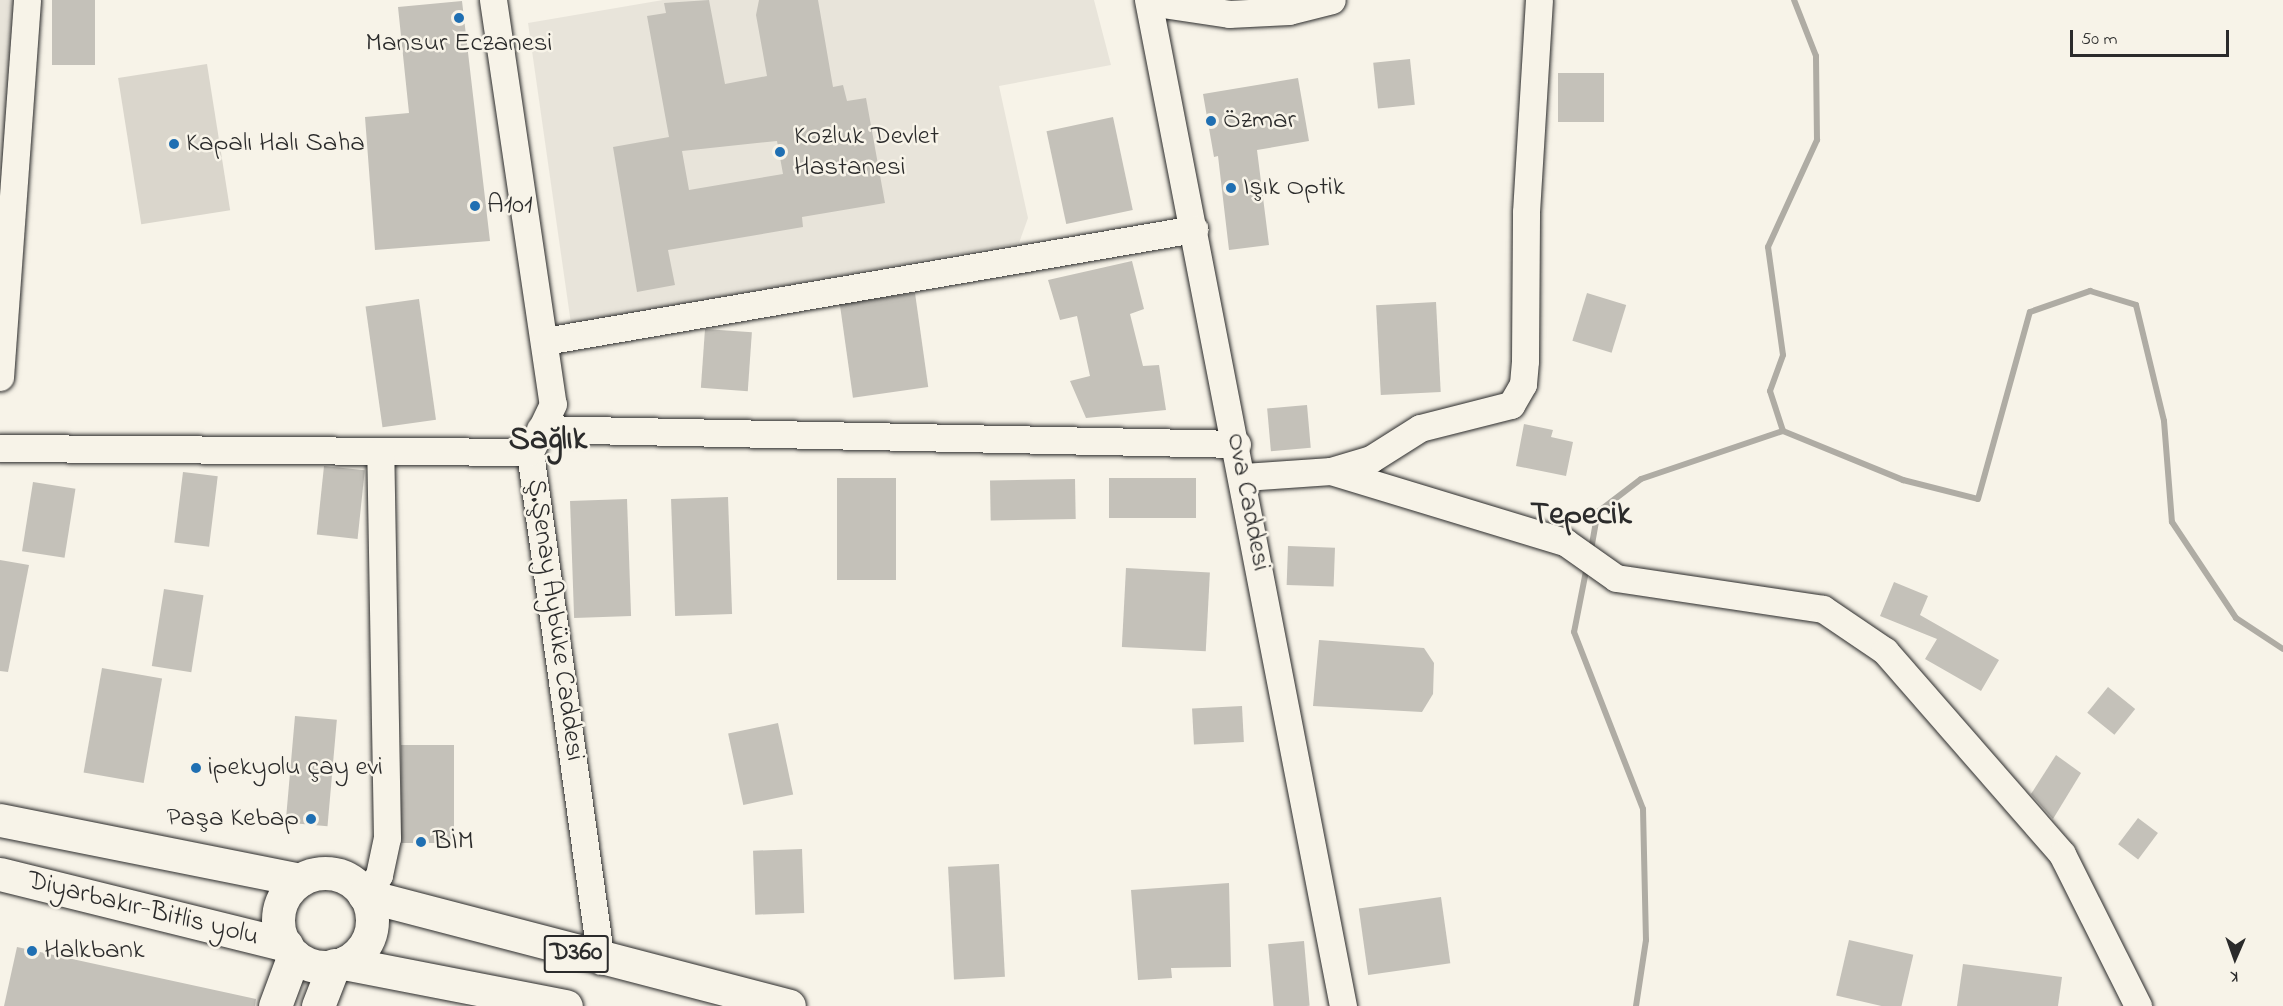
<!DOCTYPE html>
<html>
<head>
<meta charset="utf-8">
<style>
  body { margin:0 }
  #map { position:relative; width:2283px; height:1006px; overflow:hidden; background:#f7f3e8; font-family:"Indie Flower",sans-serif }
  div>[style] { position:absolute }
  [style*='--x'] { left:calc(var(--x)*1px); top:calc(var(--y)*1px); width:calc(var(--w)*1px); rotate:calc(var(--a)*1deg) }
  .built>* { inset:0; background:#e8e4da }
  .green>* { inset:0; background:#dad6cc; transform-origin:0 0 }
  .stream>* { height:6px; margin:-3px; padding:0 3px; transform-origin:3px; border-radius:3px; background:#afaca4 }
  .building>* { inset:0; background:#c4c1b9; transform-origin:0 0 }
  .roads { filter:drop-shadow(0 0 2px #2b2b2b) drop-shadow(0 0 2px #2b2b2b) }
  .minor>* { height:27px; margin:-13.5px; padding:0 13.5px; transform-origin:13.5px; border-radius:13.5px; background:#f7f3e8 }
  .major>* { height:33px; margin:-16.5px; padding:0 16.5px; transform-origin:16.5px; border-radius:16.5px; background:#f7f3e8 }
  .highway>* { height:33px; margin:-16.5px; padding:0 16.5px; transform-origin:16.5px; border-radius:16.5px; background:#f7f3e8 }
  .highway>.ring { margin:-16.5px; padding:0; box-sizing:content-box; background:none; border:33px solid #f7f3e8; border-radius:50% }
  .dots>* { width:16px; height:16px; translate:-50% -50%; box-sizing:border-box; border:3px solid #f7f3e8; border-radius:50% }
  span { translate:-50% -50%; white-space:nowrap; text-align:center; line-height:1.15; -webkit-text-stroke:5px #f7f3e8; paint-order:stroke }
  .shield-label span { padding:2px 4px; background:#f7f3e8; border:2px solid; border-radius:4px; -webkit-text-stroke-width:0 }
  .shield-label { font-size:26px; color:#2b2b2b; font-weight:700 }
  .poi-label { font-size:27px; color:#2b2b2b }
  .left { translate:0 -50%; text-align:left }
  .right { translate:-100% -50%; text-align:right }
  .street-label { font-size:27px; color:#2b2b2b }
  .district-label { font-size:33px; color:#2b2b2b; font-weight:700 }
  .north { position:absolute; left:2205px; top:928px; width:60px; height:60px; -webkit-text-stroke:4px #f7f3e8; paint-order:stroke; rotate:182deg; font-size:16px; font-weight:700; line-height:24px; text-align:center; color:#2b2b2b }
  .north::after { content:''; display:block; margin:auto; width:21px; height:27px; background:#2b2b2b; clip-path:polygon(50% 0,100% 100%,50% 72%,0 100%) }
  .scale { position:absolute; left:2070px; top:30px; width:159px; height:27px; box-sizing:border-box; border:3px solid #2b2b2b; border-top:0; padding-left:8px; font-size:18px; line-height:21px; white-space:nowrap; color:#2b2b2b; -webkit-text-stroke:4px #f7f3e8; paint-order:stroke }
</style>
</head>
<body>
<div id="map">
  <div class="built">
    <i style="clip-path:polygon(0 0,16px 0,0 212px)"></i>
    <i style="clip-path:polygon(663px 0,1094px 0,1111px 65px,999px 86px,1028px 218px,1019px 243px,571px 324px,528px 23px)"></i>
  </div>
  <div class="green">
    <i style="left:207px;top:64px;width:148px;height:90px;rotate:81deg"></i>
  </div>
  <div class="stream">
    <i style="--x:1783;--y:431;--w:42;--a:-108"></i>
    <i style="--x:1770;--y:391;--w:38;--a:-70"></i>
    <i style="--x:1783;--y:355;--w:109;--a:-97.9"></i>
    <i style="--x:1768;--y:247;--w:118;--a:-65.4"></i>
    <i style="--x:1817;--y:140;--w:84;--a:-90.7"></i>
    <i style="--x:1816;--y:56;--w:60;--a:-111.4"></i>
    <i style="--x:1591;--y:550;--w:39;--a:-80"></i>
    <i style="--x:1598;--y:512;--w:54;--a:-37.5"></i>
    <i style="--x:1641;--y:479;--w:150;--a:-18.7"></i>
    <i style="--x:1783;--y:431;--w:130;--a:22.2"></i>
    <i style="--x:1903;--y:480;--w:77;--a:14.2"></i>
    <i style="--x:1978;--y:499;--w:194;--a:-74.5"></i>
    <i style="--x:2030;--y:312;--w:64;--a:-19.3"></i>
    <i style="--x:2090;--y:291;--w:48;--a:16.9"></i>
    <i style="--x:2136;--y:305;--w:119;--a:76.4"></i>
    <i style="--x:2164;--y:421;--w:101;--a:85.5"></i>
    <i style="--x:2172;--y:522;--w:115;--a:56.3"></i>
    <i style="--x:2236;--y:618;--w:56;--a:33.4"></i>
    <i style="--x:1587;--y:566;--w:67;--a:101.1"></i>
    <i style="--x:1574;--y:632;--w:190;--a:68.7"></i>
    <i style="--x:1643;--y:809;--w:131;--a:88.7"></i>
    <i style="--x:1646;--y:940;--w:67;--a:98.6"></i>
  </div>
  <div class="building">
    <i style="left:52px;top:0;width:43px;height:65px"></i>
    <i style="clip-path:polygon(evenodd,709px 0,725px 84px,767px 76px,756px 15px,759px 0,818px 0,833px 87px,843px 85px,847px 101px,866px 98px,885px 203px,802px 217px,803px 227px,668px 250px,675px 285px,637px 292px,613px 147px,669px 137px,647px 16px,666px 13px,664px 3px,709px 0,777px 141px,783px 174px,689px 190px,682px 151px,777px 141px)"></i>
    <i style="clip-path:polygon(462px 1px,490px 241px,375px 250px,365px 117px,409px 113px,398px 7px)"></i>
    <i style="left:1410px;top:59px;width:46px;height:37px;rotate:84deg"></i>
    <i style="left:1604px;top:73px;width:49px;height:46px;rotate:90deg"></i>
    <i style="clip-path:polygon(1298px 78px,1309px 141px,1257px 150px,1269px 245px,1229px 250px,1218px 156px,1214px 157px,1203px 94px)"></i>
    <i style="left:1113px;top:117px;width:95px;height:68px;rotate:78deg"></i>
    <i style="clip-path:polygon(1132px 261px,1144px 309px,1130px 314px,1143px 366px,1159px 365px,1166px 410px,1086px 418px,1070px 381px,1090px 376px,1077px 316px,1060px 320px,1048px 280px)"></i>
    <i style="left:915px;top:293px;width:95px;height:76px;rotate:82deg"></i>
    <i style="left:1587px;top:293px;width:41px;height:50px;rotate:17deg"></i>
    <i style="left:419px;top:299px;width:122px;height:54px;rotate:82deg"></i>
    <i style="left:1436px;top:302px;width:90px;height:60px;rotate:87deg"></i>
    <i style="left:705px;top:329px;width:47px;height:59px;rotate:4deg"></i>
    <i style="left:1307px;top:405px;width:43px;height:40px;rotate:85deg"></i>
    <i style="clip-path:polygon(1524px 424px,1553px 430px,1551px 437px,1573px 442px,1566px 476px,1516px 466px)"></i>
    <i style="left:324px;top:466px;width:41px;height:69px;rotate:6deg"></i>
    <i style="left:183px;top:472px;width:35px;height:71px;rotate:7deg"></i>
    <i style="left:837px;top:478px;width:59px;height:102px"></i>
    <i style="left:1196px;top:478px;width:40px;height:87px;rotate:90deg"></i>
    <i style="left:1075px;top:479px;width:40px;height:85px;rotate:89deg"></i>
    <i style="left:33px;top:482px;width:43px;height:70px;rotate:9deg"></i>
    <i style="left:728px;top:497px;width:117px;height:57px;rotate:88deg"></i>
    <i style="left:627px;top:499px;width:117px;height:57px;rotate:88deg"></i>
    <i style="left:1288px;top:546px;width:47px;height:39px;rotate:2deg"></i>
    <i style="clip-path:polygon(0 560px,29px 565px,8px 672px,0 671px)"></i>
    <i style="left:1126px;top:568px;width:84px;height:79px;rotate:3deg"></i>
    <i style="clip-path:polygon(1894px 582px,1928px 596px,1920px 615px,1999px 660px,1981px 691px,1925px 659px,1937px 639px,1880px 616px)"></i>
    <i style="left:164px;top:589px;width:40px;height:78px;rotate:9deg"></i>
    <i style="clip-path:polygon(1319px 640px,1424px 648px,1434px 663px,1433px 694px,1422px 712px,1313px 706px)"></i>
    <i style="left:102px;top:668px;width:61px;height:106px;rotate:10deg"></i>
    <i style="left:2108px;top:687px;width:35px;height:33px;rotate:39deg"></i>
    <i style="left:1242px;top:706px;width:36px;height:50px;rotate:87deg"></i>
    <i style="left:295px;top:716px;width:42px;height:107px;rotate:5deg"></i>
    <i style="left:778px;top:723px;width:73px;height:51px;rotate:78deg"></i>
    <i style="left:401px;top:745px;width:53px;height:98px"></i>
    <i style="clip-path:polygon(2056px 755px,2081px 773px,2053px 819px,2031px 794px)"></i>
    <i style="left:2138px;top:818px;width:25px;height:33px;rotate:37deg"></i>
    <i style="left:802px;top:849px;width:64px;height:49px;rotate:88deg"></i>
    <i style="left:999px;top:864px;width:113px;height:51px;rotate:87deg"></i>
    <i style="clip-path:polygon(1229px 883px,1231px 967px,1171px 968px,1172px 978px,1138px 980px,1131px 890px)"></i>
    <i style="left:1441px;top:897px;width:67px;height:83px;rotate:82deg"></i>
    <i style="left:1849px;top:940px;width:66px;height:57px;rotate:13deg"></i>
    <i style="left:1304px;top:941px;width:65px;height:36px;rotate:85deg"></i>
    <i style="clip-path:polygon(17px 947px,256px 999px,255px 1006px,4px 1006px)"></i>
    <i style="clip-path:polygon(1963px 964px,2062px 977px,2058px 1006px,1957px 1006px)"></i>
  </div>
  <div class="roads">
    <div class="minor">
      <i style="--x:493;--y:0;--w:408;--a:81.6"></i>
      <i style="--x:553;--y:404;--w:53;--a:115.6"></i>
      <i style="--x:530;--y:452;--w:514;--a:82.06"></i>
      <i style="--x:1148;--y:0;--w:1025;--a:79.03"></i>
      <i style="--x:1149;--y:2;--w:81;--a:8.5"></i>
      <i style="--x:1229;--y:14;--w:60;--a:-2.9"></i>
      <i style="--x:1289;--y:11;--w:44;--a:-14.3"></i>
      <i style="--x:545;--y:341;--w:659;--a:-9.79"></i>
      <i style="--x:0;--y:377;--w:378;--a:-85.9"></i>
      <i style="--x:540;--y:429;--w:697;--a:1.23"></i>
      <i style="--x:0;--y:448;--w:530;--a:0.43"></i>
      <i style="--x:1331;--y:471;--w:245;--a:16.9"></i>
      <i style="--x:1565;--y:542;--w:62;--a:35.2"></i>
      <i style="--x:1616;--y:578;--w:209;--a:8.5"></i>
      <i style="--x:1823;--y:609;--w:75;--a:34.1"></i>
      <i style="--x:1885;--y:651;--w:269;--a:48.9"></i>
      <i style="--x:2062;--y:854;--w:170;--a:63.4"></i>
      <i style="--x:1244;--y:477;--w:87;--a:-3.9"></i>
      <i style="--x:1331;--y:471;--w:42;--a:-16.7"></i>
      <i style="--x:1371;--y:459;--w:58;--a:-32.3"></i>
      <i style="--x:1420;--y:428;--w:94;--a:-14.2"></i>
      <i style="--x:1511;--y:405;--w:24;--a:-60"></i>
      <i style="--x:1523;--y:384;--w:23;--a:-85"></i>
      <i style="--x:1525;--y:361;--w:149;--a:-89.6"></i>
      <i style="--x:1526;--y:212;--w:212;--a:-86.5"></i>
      <i style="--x:364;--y:895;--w:25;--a:-53"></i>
      <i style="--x:379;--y:875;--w:38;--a:-78"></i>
      <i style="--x:387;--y:838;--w:387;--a:-91"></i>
    </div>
    <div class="major">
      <i style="--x:275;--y:1006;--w:54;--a:-69.6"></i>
      <i style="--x:318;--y:1006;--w:44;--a:-68.7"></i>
    </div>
    <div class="highway">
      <i style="--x:0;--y:820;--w:306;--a:11.3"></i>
      <i class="ring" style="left:278px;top:873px;width:61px;height:61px"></i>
      <i style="--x:0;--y:874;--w:295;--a:13.9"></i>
      <i style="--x:364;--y:895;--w:439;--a:14.6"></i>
      <i style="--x:344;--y:963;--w:226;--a:11"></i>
    </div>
  </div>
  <div class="dots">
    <i style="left:459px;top:18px;background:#1f6fb2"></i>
    <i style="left:1211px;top:121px;background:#1f6fb2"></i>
    <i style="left:174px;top:144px;background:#1f6fb2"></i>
    <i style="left:780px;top:152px;background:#1f6fb2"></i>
    <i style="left:1231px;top:188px;background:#1f6fb2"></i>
    <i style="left:475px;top:206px;background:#1f6fb2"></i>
    <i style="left:196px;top:768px;background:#1f6fb2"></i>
    <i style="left:311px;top:819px;background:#1f6fb2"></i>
    <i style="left:421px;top:842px;background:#1f6fb2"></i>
    <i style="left:32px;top:951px;background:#1f6fb2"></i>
  </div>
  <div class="shield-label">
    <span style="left:576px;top:954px">D360</span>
  </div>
  <div class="poi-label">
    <span style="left:459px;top:44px">Mansur Eczanesi</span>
    <span class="left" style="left:1223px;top:121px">Özmar</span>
    <span class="left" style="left:794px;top:152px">Kozluk Devlet<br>Hastanesi</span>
    <span class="left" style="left:186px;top:144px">Kapalı Halı Saha</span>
    <span class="left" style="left:1243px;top:188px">Işık Optik</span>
    <span class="left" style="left:487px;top:206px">A101</span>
    <span class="left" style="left:208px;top:768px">ipekyolu çay evi</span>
    <span class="right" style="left:299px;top:819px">Paşa Kebap</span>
    <span class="left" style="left:433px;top:842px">BİM</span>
    <span class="left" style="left:44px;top:951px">Halkbank</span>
  </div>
  <div class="street-label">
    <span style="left:1248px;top:502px;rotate:79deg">Ova Caddesi</span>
    <span style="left:555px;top:620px;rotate:82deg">Ş.Şenay Aybüke Caddesi</span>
    <span style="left:143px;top:909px;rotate:14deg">Diyarbakır-Bitlis yolu</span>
  </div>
  <div class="district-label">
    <span style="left:548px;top:441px">Sağlık</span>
    <span style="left:1581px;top:516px">Tepecik</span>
  </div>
  <div class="north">K</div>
  <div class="scale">50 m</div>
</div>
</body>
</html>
